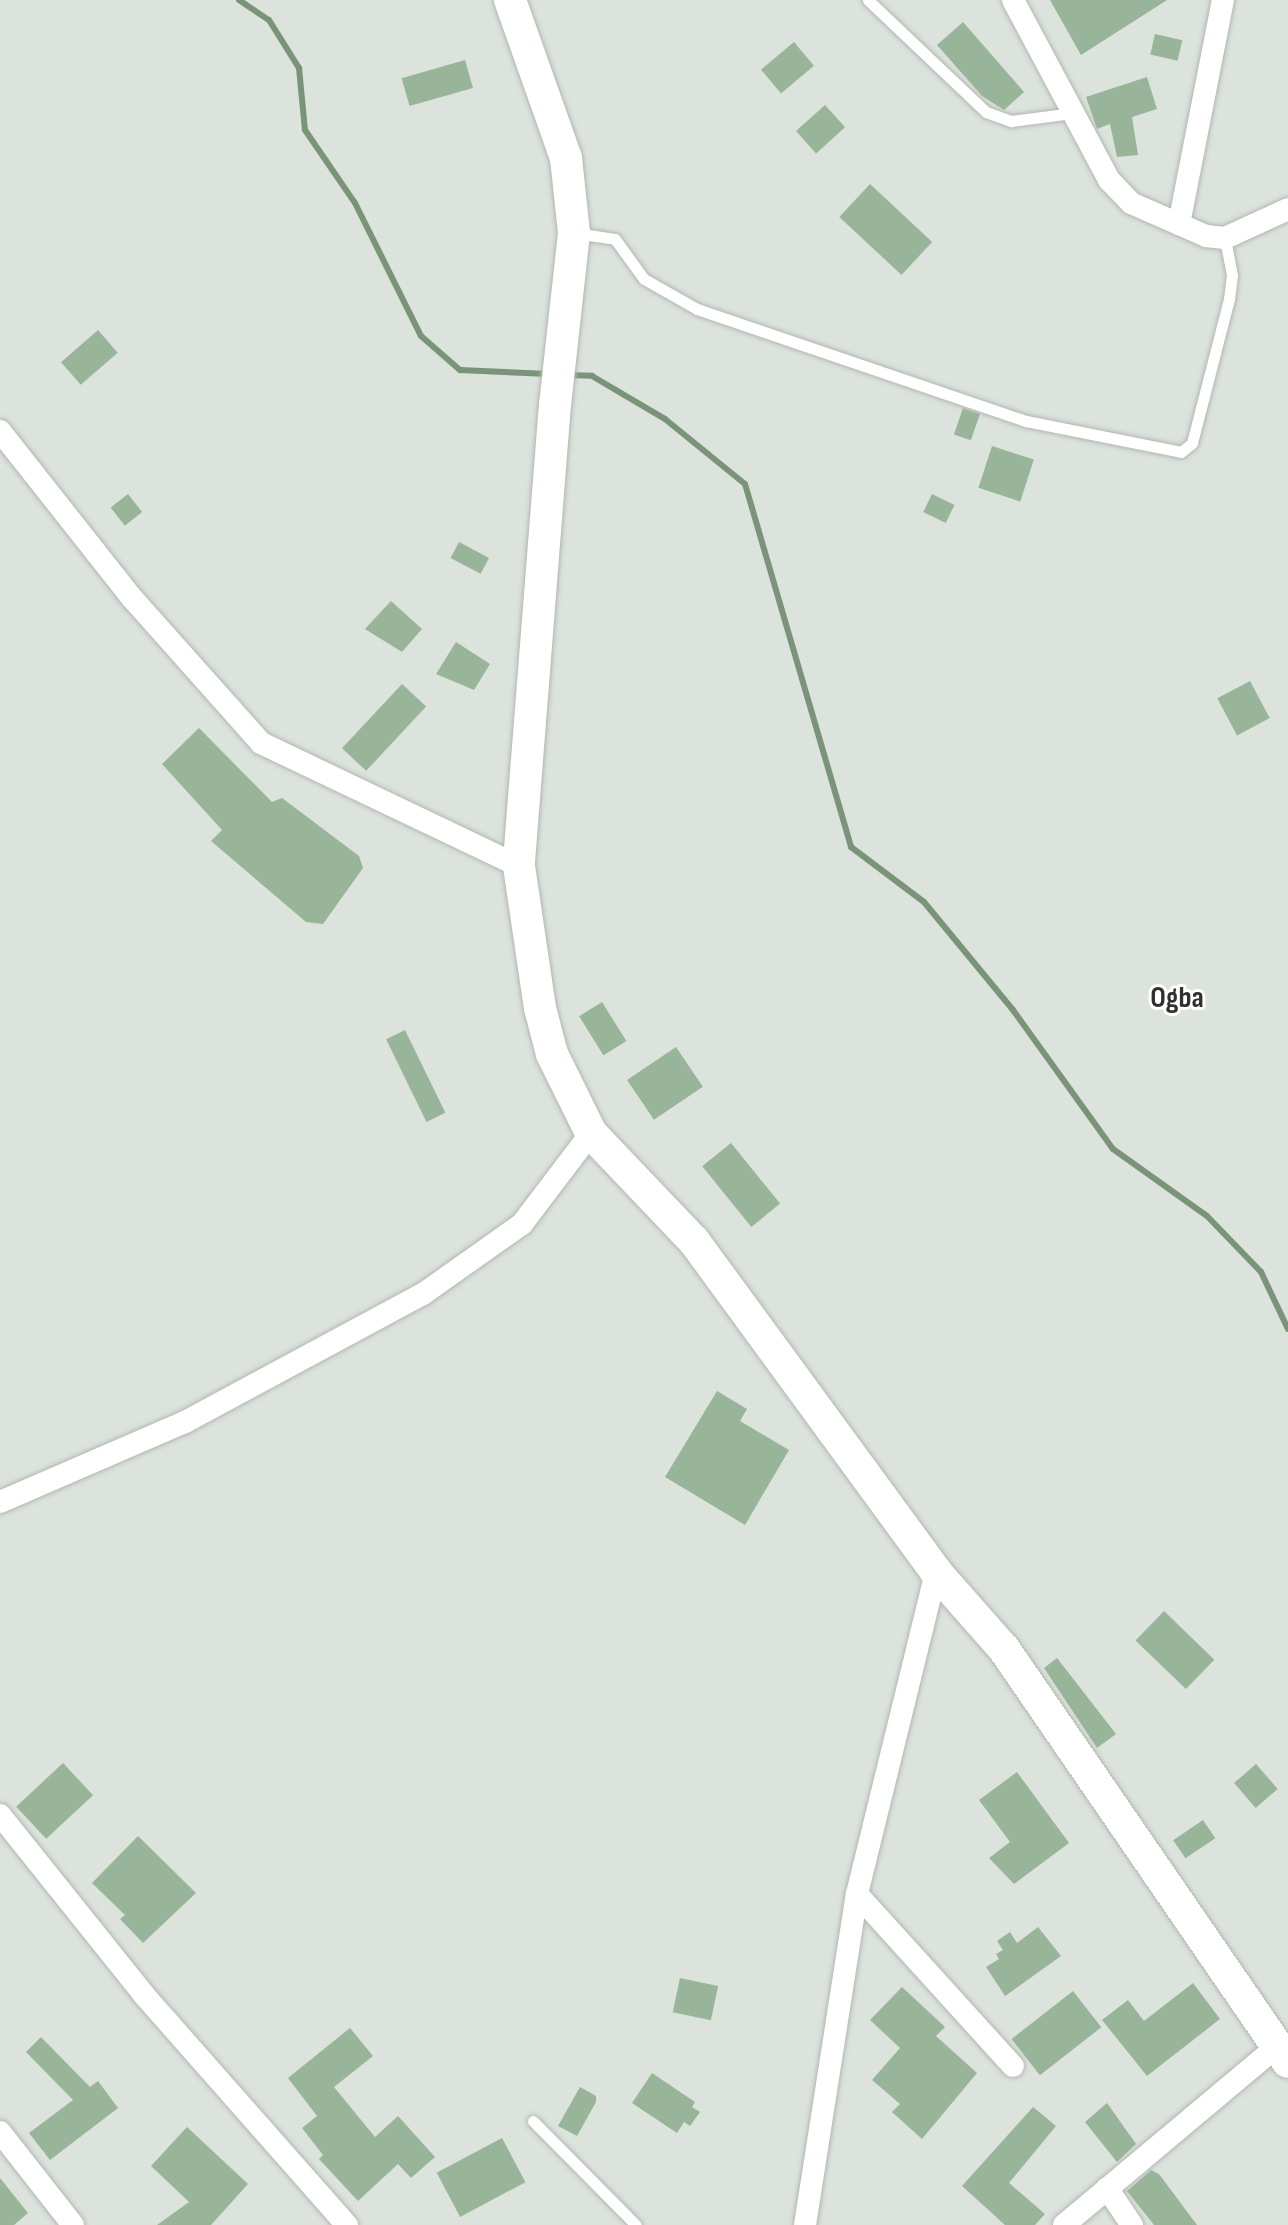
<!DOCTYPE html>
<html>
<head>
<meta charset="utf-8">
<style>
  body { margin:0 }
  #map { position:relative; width:1288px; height:2225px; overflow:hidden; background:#dce2dc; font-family:"Sofia Sans Condensed",sans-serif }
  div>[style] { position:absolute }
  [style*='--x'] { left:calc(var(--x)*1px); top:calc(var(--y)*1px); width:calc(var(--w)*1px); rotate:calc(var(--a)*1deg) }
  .stream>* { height:6px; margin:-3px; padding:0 3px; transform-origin:3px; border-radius:3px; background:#799478 }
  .building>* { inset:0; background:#99b599; transform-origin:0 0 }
  .roads { filter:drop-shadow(0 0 2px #b1b7b1) drop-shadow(0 0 2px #b1b7b1) }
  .lane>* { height:11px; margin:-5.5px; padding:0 5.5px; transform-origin:5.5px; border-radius:5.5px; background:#fff }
  .street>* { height:22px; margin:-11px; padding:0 11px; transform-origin:11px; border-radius:11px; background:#fff }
  .secondary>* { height:32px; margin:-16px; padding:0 16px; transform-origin:16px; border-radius:16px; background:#fff }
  span { translate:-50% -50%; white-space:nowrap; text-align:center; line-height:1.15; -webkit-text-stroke:6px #fff; paint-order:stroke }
  .quarter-label { font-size:30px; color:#2e312e; font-weight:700 }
</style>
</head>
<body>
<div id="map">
  <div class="stream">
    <i style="--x:239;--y:0;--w:36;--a:34"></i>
    <i style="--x:269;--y:20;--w:57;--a:58"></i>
    <i style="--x:299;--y:68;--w:62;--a:84.5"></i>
    <i style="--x:305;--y:130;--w:88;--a:55.6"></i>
    <i style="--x:355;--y:203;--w:148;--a:63.6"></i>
    <i style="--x:421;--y:336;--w:52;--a:41.1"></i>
    <i style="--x:460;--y:370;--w:89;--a:2.6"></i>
    <i style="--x:568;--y:375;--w:24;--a:2"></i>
    <i style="--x:592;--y:376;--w:85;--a:30.5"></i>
    <i style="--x:665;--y:419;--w:103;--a:39.1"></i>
    <i style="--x:745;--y:484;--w:378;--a:73.7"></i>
    <i style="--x:851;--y:847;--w:91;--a:37"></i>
    <i style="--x:924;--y:902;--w:140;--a:50.5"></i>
    <i style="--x:1013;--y:1010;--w:171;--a:54.3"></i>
    <i style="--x:1113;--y:1149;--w:115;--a:35.5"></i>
    <i style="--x:1207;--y:1216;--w:78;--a:46"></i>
    <i style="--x:1261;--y:1272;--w:63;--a:64.7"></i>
  </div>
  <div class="building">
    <i style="clip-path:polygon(1050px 0,1167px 0,1081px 55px)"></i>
    <i style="clip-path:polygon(963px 22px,1024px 92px,1004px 110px,982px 96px,937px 45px)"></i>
    <i style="left:1155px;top:34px;width:28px;height:21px;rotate:13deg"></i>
    <i style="left:794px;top:42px;width:31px;height:43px;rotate:50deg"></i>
    <i style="left:465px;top:60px;width:29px;height:66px;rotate:74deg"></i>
    <i style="clip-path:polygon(1147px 77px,1157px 109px,1132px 117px,1138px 155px,1117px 157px,1110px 124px,1097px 129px,1086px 97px)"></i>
    <i style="left:825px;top:105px;width:30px;height:39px;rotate:48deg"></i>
    <i style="left:870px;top:184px;width:85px;height:45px;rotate:43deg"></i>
    <i style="left:98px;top:330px;width:30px;height:49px;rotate:49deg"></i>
    <i style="left:963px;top:408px;width:18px;height:28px;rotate:19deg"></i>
    <i style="left:992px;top:446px;width:44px;height:44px;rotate:18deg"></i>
    <i style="left:128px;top:494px;width:23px;height:22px;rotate:52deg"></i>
    <i style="left:932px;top:494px;width:25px;height:20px;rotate:26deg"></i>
    <i style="left:459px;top:542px;width:34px;height:18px;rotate:28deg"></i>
    <i style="clip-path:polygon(391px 601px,422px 629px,402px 652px,365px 629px)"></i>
    <i style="clip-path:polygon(456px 642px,490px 664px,474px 690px,436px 674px)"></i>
    <i style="left:1250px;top:681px;width:42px;height:37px;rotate:62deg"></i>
    <i style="left:402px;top:684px;width:33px;height:88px;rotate:43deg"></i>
    <i style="clip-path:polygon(199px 728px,272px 802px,282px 798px,359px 856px,363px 868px,323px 924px,306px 922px,211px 841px,222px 830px,162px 764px)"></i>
    <i style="left:602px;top:1002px;width:46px;height:27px;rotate:58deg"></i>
    <i style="left:405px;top:1030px;width:92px;height:21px;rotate:64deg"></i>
    <i style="left:676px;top:1047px;width:48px;height:59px;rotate:56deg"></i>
    <i style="left:731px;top:1143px;width:78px;height:37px;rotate:51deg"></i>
    <i style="clip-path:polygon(717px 1391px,747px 1409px,740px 1421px,789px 1450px,745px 1525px,665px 1477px)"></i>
    <i style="left:1164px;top:1611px;width:70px;height:41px;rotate:44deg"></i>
    <i style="clip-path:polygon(1057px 1658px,1116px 1734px,1097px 1748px,1044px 1668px)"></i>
    <i style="left:63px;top:1763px;width:44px;height:64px;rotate:47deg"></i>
    <i style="left:1256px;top:1764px;width:33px;height:29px;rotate:49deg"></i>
    <i style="clip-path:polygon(1017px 1772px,1069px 1843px,1014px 1884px,989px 1858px,1010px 1842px,979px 1800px)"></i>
    <i style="left:1203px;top:1820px;width:22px;height:36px;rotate:56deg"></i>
    <i style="clip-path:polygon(138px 1836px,196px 1893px,143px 1943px,120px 1919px,125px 1915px,92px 1883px)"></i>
    <i style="clip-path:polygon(1038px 1927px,1061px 1956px,1005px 1996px,986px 1967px,999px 1959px,996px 1954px,1003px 1950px,997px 1941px,1010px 1932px,1017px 1943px)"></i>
    <i style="left:680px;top:1978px;width:39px;height:35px;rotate:12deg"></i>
    <i style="clip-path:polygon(1193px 1983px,1220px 2019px,1147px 2076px,1102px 2020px,1128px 2000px,1144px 2021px)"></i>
    <i style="clip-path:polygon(902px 1987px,945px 2027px,936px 2036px,977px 2073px,922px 2139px,892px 2112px,900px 2104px,872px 2080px,900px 2048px,870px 2020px)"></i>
    <i style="left:1073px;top:1991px;width:46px;height:78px;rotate:52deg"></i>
    <i style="clip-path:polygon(350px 2028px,373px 2056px,334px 2087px,375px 2137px,398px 2116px,435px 2157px,411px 2178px,398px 2164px,358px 2201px,319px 2159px,323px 2155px,302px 2128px,317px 2116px,288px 2078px)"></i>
    <i style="clip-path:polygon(41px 2037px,90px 2087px,98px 2081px,118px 2108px,50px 2160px,29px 2133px,73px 2100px,26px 2052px)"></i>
    <i style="clip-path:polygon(652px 2073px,695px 2102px,692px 2107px,700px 2112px,690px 2126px,684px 2122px,677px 2133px,632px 2103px)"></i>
    <i style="clip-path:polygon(580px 2087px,596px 2096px,596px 2102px,577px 2136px,558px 2126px)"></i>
    <i style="clip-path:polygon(1107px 2103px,1136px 2144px,1117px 2162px,1085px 2122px)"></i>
    <i style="clip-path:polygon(1033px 2107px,1056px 2126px,1009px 2183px,1045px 2214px,1035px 2225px,1005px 2225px,962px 2186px)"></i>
    <i style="clip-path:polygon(187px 2127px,248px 2184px,211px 2225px,157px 2225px,189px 2202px,151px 2166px)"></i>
    <i style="left:502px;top:2138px;width:50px;height:74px;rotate:62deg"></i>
    <i style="clip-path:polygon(1151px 2170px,1159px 2174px,1197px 2225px,1154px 2225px,1127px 2191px)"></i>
    <i style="clip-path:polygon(0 2178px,28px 2213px,14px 2225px,0 2225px)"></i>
  </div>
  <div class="roads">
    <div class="lane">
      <i style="--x:868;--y:0;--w:163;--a:43.5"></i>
      <i style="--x:986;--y:112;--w:27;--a:20"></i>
      <i style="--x:1011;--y:121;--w:63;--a:-7.4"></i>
      <i style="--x:575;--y:233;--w:40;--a:8.5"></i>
      <i style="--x:615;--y:239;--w:49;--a:54.1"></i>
      <i style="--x:644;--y:279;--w:61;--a:29.5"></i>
      <i style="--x:697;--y:309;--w:348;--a:18.8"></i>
      <i style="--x:1026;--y:421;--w:158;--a:11.3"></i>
      <i style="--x:1181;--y:452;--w:14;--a:-39"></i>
      <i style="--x:1192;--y:443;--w:149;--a:-75.6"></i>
      <i style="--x:1229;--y:299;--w:24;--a:-83"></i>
      <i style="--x:1232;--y:275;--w:38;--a:-101"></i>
      <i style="--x:533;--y:2121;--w:146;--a:45.3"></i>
    </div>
    <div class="street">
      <i style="--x:1013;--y:0;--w:204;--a:61.9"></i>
      <i style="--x:1109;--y:180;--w:32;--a:46"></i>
      <i style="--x:1131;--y:203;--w:82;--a:23.7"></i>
      <i style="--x:1206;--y:236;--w:19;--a:6"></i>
      <i style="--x:1225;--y:238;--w:69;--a:-24.7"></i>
      <i style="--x:1179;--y:224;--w:228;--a:-78.9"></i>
      <i style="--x:0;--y:431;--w:213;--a:51.7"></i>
      <i style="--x:132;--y:598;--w:194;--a:48.3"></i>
      <i style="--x:261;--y:743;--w:286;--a:25.5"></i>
      <i style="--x:0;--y:1502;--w:202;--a:-23.4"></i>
      <i style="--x:185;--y:1422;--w:270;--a:-28.3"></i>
      <i style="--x:423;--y:1294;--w:121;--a:-35.3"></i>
      <i style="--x:522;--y:1224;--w:114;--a:-52.8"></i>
      <i style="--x:0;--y:1815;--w:231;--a:51.3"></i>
      <i style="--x:144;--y:1995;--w:307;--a:48.6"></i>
      <i style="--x:857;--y:1894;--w:232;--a:47.8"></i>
      <i style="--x:0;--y:2132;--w:118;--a:51.9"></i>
      <i style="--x:1107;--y:2188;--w:45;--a:56"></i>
      <i style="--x:805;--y:2225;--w:335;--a:-81.1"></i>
      <i style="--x:857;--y:1894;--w:332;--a:-76.2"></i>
      <i style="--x:1064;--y:2225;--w:278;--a:-40"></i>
    </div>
    <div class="secondary">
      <i style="--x:510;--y:0;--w:168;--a:70.5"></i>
      <i style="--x:566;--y:158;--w:75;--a:83.9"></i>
      <i style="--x:574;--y:233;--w:172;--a:96.3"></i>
      <i style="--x:555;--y:404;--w:463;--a:94.5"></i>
      <i style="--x:519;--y:866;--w:144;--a:81.6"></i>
      <i style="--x:540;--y:1008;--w:48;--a:75.4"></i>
      <i style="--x:552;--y:1054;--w:88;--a:63.7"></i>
      <i style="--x:591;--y:1133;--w:149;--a:46.4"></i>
      <i style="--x:694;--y:1241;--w:410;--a:53.8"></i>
      <i style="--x:936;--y:1572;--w:103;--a:48.6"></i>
      <i style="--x:1004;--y:1649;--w:501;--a:55.49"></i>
    </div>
  </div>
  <div class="quarter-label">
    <span style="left:1177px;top:998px">Ogba</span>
  </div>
</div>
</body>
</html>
